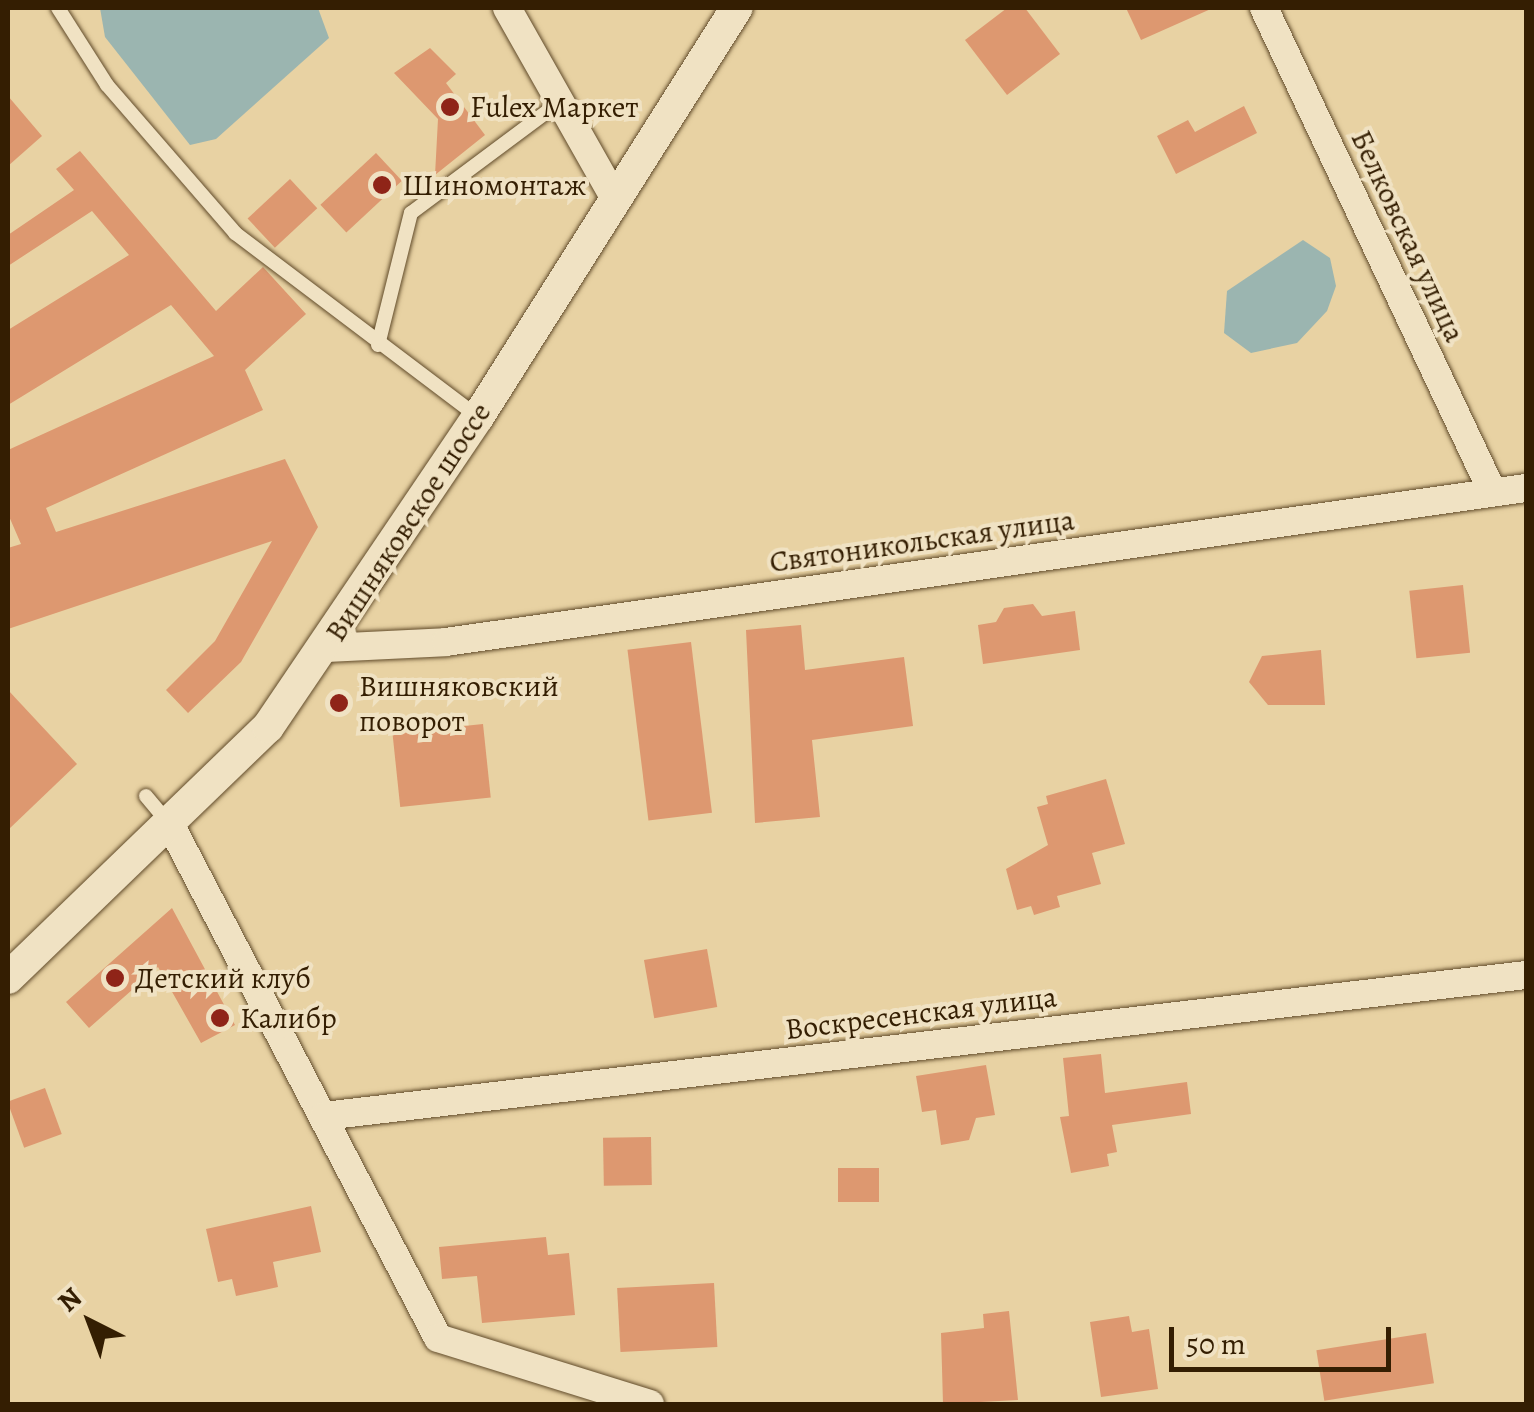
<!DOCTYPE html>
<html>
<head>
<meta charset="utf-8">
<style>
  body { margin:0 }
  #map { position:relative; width:1534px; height:1412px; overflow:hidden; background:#e8d2a3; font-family:Alegreya,serif }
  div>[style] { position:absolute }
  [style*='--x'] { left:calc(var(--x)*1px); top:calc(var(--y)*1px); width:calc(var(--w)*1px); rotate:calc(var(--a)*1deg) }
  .water>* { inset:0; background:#9bb5b0 }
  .building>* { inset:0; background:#dd9870; transform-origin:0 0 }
  .roads { filter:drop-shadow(0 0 2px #614b2a) drop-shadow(0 0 2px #614b2a) }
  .service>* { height:14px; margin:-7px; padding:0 7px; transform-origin:7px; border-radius:7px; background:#f0e2c3 }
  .minor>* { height:28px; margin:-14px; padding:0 14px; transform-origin:14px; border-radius:14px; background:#f0e2c3 }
  .tertiary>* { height:32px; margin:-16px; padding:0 16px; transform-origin:16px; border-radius:16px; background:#f0e2c3 }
  .dots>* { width:28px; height:28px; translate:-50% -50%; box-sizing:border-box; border:5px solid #f0e2c3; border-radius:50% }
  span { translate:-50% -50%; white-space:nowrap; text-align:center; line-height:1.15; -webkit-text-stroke:8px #f0e2c3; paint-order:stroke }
  .poi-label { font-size:30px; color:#341e02 }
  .left { translate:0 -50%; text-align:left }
  .street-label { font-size:30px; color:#341e02 }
  .frame { position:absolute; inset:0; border:10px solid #341e02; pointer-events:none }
  .north { position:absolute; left:40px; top:1272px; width:100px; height:100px; -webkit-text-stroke:8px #f0e2c3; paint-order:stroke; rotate:318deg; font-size:28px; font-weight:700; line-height:40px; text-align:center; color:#341e02 }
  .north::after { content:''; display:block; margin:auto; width:35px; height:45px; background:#341e02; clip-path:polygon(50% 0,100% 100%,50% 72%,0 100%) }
  .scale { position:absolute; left:1169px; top:1327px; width:222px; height:45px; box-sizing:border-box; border:5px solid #341e02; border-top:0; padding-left:12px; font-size:30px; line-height:35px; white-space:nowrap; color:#341e02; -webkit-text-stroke:8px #f0e2c3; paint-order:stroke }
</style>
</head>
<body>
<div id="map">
  <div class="water">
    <i style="clip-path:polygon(100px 8px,318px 8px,329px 38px,216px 139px,190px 145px,105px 37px)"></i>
    <i style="clip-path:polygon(1303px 240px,1330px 258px,1336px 286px,1327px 311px,1297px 343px,1251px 353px,1224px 333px,1227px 291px)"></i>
  </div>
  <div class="building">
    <i style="clip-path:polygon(1007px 8px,1025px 8px,1060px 54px,1007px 95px,965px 40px)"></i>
    <i style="clip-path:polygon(1126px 8px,1213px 8px,1141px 40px)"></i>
    <i style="clip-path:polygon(430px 48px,456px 74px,446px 83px,485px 135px,435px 175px,438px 119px,394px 73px)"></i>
    <i style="clip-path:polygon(8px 96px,42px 136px,8px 166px)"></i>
    <i style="clip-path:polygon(1244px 106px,1257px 133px,1176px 174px,1157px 136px,1188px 120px,1195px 132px)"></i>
    <i style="clip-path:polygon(80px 151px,216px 311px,263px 267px,306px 314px,245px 370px,263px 410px,46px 508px,56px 532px,285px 459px,318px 527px,241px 662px,188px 713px,166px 690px,215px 641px,272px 541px,8px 629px,8px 548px,21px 544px,8px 514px,8px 450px,214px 356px,171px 305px,8px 405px,8px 330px,129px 255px,92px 211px,8px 266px,8px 235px,74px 190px,56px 169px)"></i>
    <i style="left:376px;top:153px;width:38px;height:76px;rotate:47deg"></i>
    <i style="left:290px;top:179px;width:40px;height:58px;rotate:47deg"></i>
    <i style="left:1463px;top:585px;width:68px;height:54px;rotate:84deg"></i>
    <i style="clip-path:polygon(1033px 604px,1042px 616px,1075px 611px,1080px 650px,983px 664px,978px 625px,996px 622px,1004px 608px)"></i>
    <i style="clip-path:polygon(801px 625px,805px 670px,904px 657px,913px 726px,812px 740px,820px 817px,755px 823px,746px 630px)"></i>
    <i style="left:691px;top:642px;width:172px;height:64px;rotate:83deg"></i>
    <i style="clip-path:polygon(1321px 650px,1325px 705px,1268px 705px,1249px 682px,1262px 656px)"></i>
    <i style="clip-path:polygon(8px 690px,77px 764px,8px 830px)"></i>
    <i style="left:483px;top:724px;width:74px;height:91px;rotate:84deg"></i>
    <i style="clip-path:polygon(1106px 779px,1125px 844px,1092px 853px,1101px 884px,1057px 896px,1060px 907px,1034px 915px,1031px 906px,1017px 910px,1006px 869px,1048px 845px,1037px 807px,1048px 804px,1046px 796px)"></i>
    <i style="clip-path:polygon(172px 908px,235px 1025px,201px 1043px,158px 967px,89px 1028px,66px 1002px)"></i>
    <i style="left:707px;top:949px;width:59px;height:64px;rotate:80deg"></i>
    <i style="clip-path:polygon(1101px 1054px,1105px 1093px,1187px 1082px,1191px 1114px,1112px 1125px,1117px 1152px,1107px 1154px,1109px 1166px,1071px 1173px,1060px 1117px,1069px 1116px,1063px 1058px)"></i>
    <i style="clip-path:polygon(986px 1065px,995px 1115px,976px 1118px,969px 1140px,941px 1145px,936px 1110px,922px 1112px,916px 1076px)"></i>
    <i style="left:45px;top:1088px;width:49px;height:40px;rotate:70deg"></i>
    <i style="left:651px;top:1137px;width:48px;height:48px;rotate:89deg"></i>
    <i style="left:879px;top:1168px;width:34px;height:41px;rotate:90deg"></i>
    <i style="clip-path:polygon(311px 1206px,321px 1252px,273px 1262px,278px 1287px,236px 1296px,232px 1279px,218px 1282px,206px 1229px)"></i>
    <i style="clip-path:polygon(546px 1237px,548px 1255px,569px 1253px,575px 1315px,482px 1323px,477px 1276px,442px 1279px,439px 1247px)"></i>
    <i style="left:714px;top:1283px;width:64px;height:97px;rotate:87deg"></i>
    <i style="clip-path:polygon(1009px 1311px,1018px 1400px,943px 1404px,941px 1333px,984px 1328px,983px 1314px)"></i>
    <i style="clip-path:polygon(1129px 1316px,1132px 1332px,1149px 1329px,1158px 1389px,1101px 1397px,1090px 1322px)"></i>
    <i style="left:1426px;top:1333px;width:51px;height:111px;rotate:81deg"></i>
  </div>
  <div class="roads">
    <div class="service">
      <i style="--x:58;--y:8;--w:91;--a:57.5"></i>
      <i style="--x:107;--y:85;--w:196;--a:49.1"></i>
      <i style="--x:235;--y:233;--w:305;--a:37.1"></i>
      <i style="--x:378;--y:345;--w:136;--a:-76"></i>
      <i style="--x:411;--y:213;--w:186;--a:-36.7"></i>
      <i style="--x:146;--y:796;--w:33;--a:50"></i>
    </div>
    <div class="minor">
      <i style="--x:507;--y:8;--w:217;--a:60.5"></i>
      <i style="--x:1264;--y:8;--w:534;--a:64.73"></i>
      <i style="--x:325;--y:648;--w:121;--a:-2.8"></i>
      <i style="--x:446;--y:642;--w:1091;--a:-8.12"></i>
      <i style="--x:171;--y:826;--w:577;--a:62.46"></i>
      <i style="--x:438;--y:1338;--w:222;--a:17.3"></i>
      <i style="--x:324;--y:1116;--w:1210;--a:-6.69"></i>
    </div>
    <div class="tertiary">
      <i style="--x:8;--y:978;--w:361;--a:-44"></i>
      <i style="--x:268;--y:727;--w:374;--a:-55.9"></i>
      <i style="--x:478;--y:417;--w:484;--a:-57.7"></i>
    </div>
  </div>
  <div class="dots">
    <i style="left:450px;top:107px;background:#8f2418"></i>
    <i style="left:382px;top:185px;background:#8f2418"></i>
    <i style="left:339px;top:703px;background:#8f2418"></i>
    <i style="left:115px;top:978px;background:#8f2418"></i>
    <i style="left:220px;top:1018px;background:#8f2418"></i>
  </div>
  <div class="poi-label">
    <span class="left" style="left:470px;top:107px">Fulex Маркет</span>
    <span class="left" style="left:402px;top:185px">Шиномонтаж</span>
    <span class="left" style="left:359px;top:703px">Вишняковский<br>поворот</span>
    <span class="left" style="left:135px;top:978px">Детский клуб</span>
    <span class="left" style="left:240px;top:1018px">Калибр</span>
  </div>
  <div class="street-label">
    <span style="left:1408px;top:236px;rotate:65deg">Белковская улица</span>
    <span style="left:408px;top:522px;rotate:-57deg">Вишняковское шоссе</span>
    <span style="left:922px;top:541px;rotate:-8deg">Святоникольская улица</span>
    <span style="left:921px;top:1013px;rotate:-7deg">Воскресенская улица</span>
  </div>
  <div class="frame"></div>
  <div class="north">N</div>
  <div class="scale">50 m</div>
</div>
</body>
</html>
